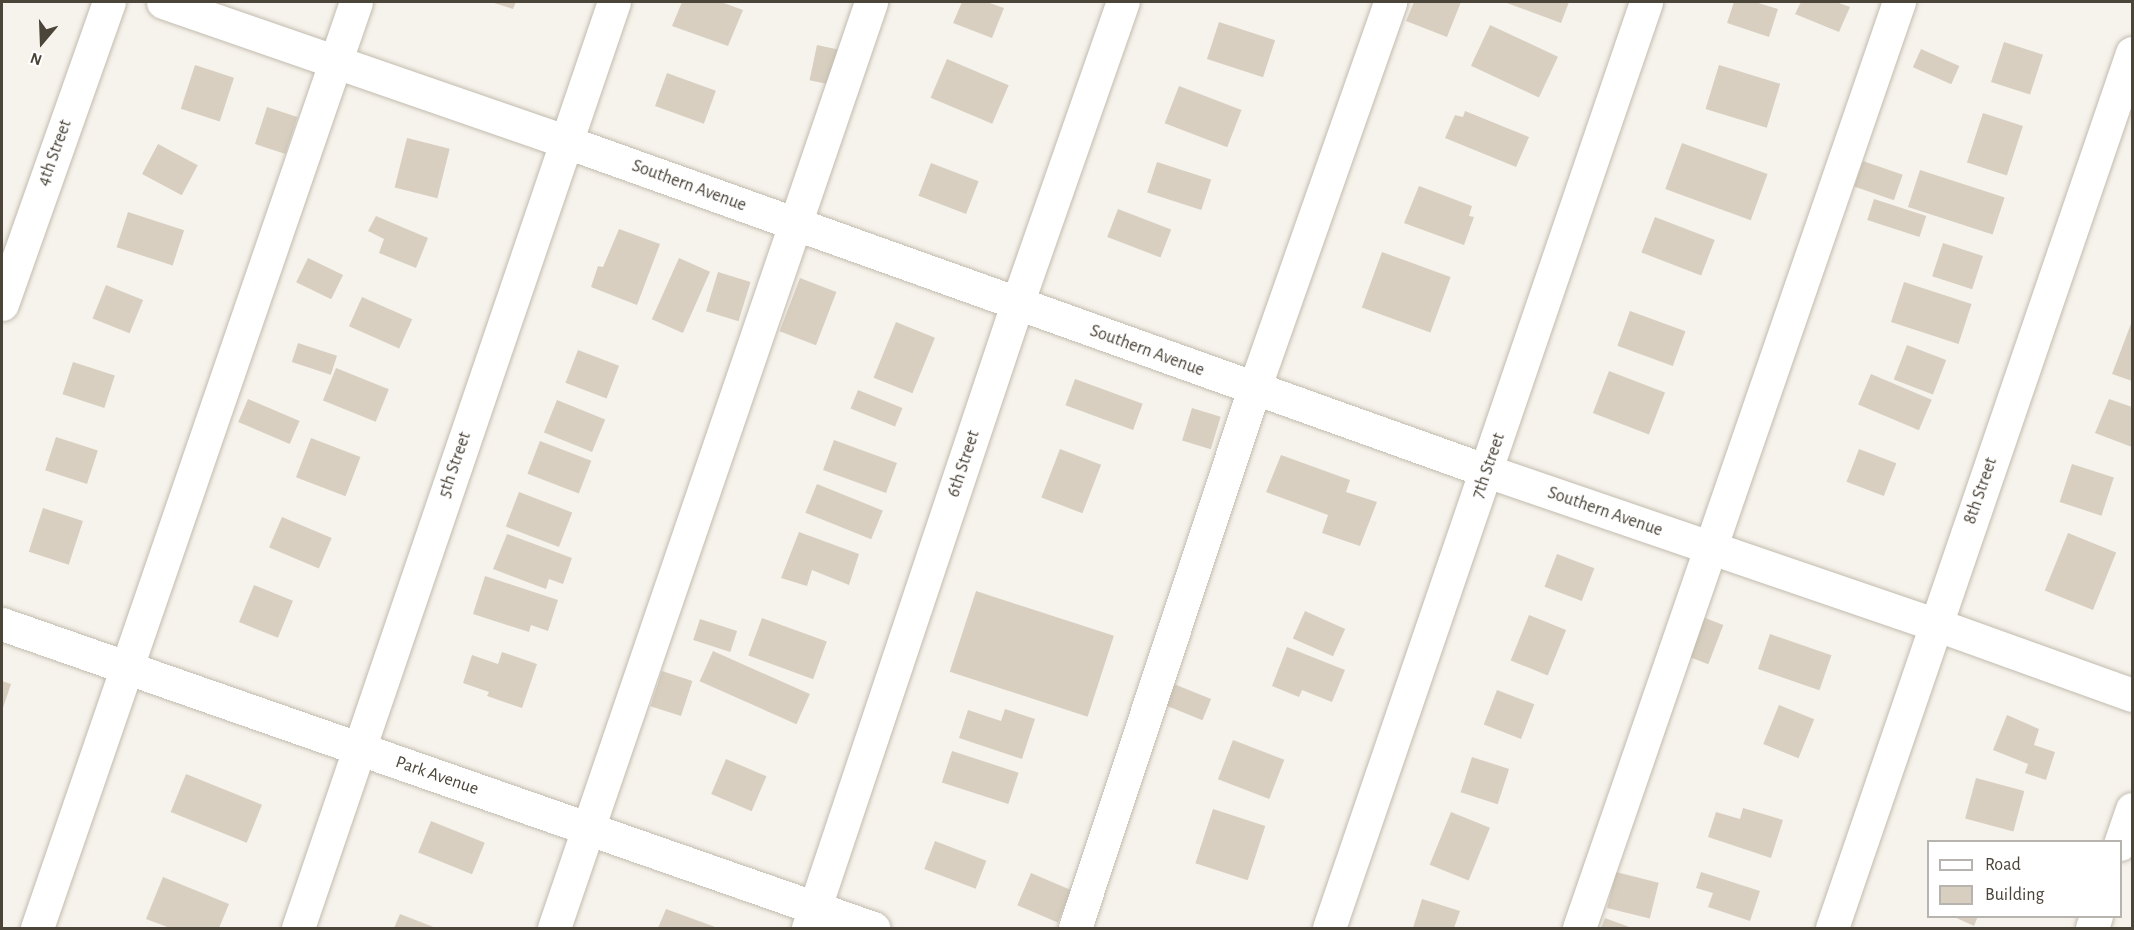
<!DOCTYPE html>
<html>
<head>
<meta charset="utf-8">
<style>
  body { margin:0 }
  #map { position:relative; width:2134px; height:930px; overflow:hidden; background:#f6f3ec; font-family:"Alegreya Sans",sans-serif }
  div>[style] { position:absolute }
  [style*='--x'] { left:calc(var(--x)*1px); top:calc(var(--y)*1px); width:calc(var(--w)*1px); rotate:calc(var(--a)*1deg) }
  .building>* { inset:0; background:#d8cfc1; transform-origin:0 0 }
  .roads { filter:drop-shadow(0 0 2px #c2bbae) drop-shadow(0 0 2px #c2bbae) }
  .minor>* { height:33px; margin:-16.5px; padding:0 16.5px; transform-origin:16.5px; border-radius:16.5px; background:#fff }
  span { translate:-50% -50%; white-space:nowrap; text-align:center; line-height:1.15; -webkit-text-stroke:5px #fff; paint-order:stroke }
  .street-label { font-size:18px; color:#4b4439 }
  .frame { position:absolute; inset:0; border:3px solid #4b4439; pointer-events:none }
  .legend { position:absolute; left:1927px; top:840px; width:195px; height:78px; box-sizing:border-box; background:#fff; border:2px solid #b7b4b0; margin:0; padding:8px 10px; list-style:none; font-size:18px; color:#4b4439 }
  .legend li { display:flex; align-items:center; gap:12px; height:30px }
  .legend b { width:30px; border:2px solid #b7b4b0 }
  .north { position:absolute; left:12px; top:12px; width:60px; height:60px; -webkit-text-stroke:4px #fff; paint-order:stroke; rotate:199deg; font-size:16px; font-weight:700; line-height:24px; text-align:center; color:#4b4439 }
  .north::after { content:''; display:block; margin:auto; width:21px; height:27px; background:#4b4439; clip-path:polygon(50% 0,100% 100%,50% 72%,0 100%) }
</style>
</head>
<body>
<div id="map">
  <div class="building">
    <i style="clip-path:polygon(491px 2px,516px 2px,513px 9px)"></i>
    <i style="clip-path:polygon(682px 2px,721px 2px,743px 10px,728px 46px,672px 26px)"></i>
    <i style="clip-path:polygon(962px 2px,987px 2px,1004px 8px,992px 38px,953px 23px)"></i>
    <i style="clip-path:polygon(1414px 2px,1461px 2px,1447px 37px,1406px 21px)"></i>
    <i style="clip-path:polygon(1504px 2px,1569px 2px,1561px 23px)"></i>
    <i style="clip-path:polygon(1734px 2px,1755px 2px,1778px 9px,1769px 37px,1727px 23px)"></i>
    <i style="clip-path:polygon(1801px 2px,1836px 2px,1850px 7px,1839px 32px,1795px 14px)"></i>
    <i style="left:1219px;top:22px;width:59px;height:39px;rotate:18deg"></i>
    <i style="left:1490px;top:25px;width:75px;height:45px;rotate:25deg"></i>
    <i style="left:2004px;top:42px;width:41px;height:42px;rotate:18deg"></i>
    <i style="left:817px;top:45px;width:25px;height:36px;rotate:12deg"></i>
    <i style="left:1921px;top:49px;width:42px;height:20px;rotate:24deg"></i>
    <i style="left:947px;top:59px;width:67px;height:42px;rotate:23deg"></i>
    <i style="left:195px;top:65px;width:41px;height:46px;rotate:18deg"></i>
    <i style="left:1719px;top:65px;width:64px;height:46px;rotate:17deg"></i>
    <i style="left:667px;top:73px;width:52px;height:35px;rotate:20deg"></i>
    <i style="left:1179px;top:86px;width:67px;height:40px;rotate:21deg"></i>
    <i style="left:267px;top:107px;width:32px;height:39px;rotate:18deg"></i>
    <i style="clip-path:polygon(1465px 111px,1529px 137px,1516px 167px,1445px 138px,1455px 115px,1463px 117px)"></i>
    <i style="left:1983px;top:113px;width:42px;height:52px;rotate:18deg"></i>
    <i style="left:407px;top:138px;width:44px;height:51px;rotate:14deg"></i>
    <i style="left:1682px;top:143px;width:91px;height:49px;rotate:20deg"></i>
    <i style="left:158px;top:144px;width:45px;height:34px;rotate:28deg"></i>
    <i style="left:1863px;top:161px;width:42px;height:27px;rotate:19deg"></i>
    <i style="left:1157px;top:162px;width:57px;height:32px;rotate:18deg"></i>
    <i style="left:931px;top:163px;width:51px;height:35px;rotate:21deg"></i>
    <i style="left:1920px;top:170px;width:89px;height:39px;rotate:18deg"></i>
    <i style="clip-path:polygon(1419px 186px,1472px 206px,1469px 216px,1474px 217px,1464px 245px,1404px 223px)"></i>
    <i style="left:1874px;top:199px;width:55px;height:22px;rotate:18deg"></i>
    <i style="left:1118px;top:209px;width:57px;height:30px;rotate:21deg"></i>
    <i style="left:128px;top:212px;width:59px;height:37px;rotate:18deg"></i>
    <i style="clip-path:polygon(376px 216px,428px 238px,416px 268px,379px 253px,384px 239px,368px 231px)"></i>
    <i style="left:1655px;top:217px;width:64px;height:38px;rotate:21deg"></i>
    <i style="clip-path:polygon(619px 229px,660px 244px,637px 305px,591px 287px,598px 266px,603px 267px)"></i>
    <i style="left:1943px;top:243px;width:42px;height:35px;rotate:18deg"></i>
    <i style="left:1382px;top:252px;width:73px;height:59px;rotate:20deg"></i>
    <i style="left:308px;top:258px;width:39px;height:27px;rotate:26deg"></i>
    <i style="left:679px;top:258px;width:34px;height:67px;rotate:24deg"></i>
    <i style="left:718px;top:272px;width:34px;height:41px;rotate:17deg"></i>
    <i style="left:800px;top:278px;width:39px;height:57px;rotate:21deg"></i>
    <i style="left:1904px;top:282px;width:71px;height:42px;rotate:18deg"></i>
    <i style="left:106px;top:285px;width:40px;height:36px;rotate:22deg"></i>
    <i style="left:362px;top:297px;width:55px;height:32px;rotate:24deg"></i>
    <i style="left:1630px;top:311px;width:59px;height:37px;rotate:20deg"></i>
    <i style="clip-path:polygon(2132px 321px,2132px 381px,2112px 374px)"></i>
    <i style="left:896px;top:322px;width:42px;height:60px;rotate:22deg"></i>
    <i style="left:298px;top:343px;width:41px;height:20px;rotate:18deg"></i>
    <i style="left:1907px;top:345px;width:42px;height:37px;rotate:21deg"></i>
    <i style="left:578px;top:350px;width:44px;height:35px;rotate:21deg"></i>
    <i style="left:73px;top:362px;width:44px;height:34px;rotate:18deg"></i>
    <i style="left:336px;top:368px;width:57px;height:35px;rotate:22deg"></i>
    <i style="left:1609px;top:371px;width:60px;height:45px;rotate:21deg"></i>
    <i style="left:1871px;top:374px;width:66px;height:33px;rotate:23deg"></i>
    <i style="left:1075px;top:379px;width:72px;height:28px;rotate:20deg"></i>
    <i style="left:858px;top:390px;width:48px;height:20px;rotate:22deg"></i>
    <i style="left:248px;top:399px;width:56px;height:25px;rotate:23deg"></i>
    <i style="clip-path:polygon(2109px 399px,2132px 407px,2132px 447px,2095px 433px)"></i>
    <i style="left:557px;top:400px;width:52px;height:35px;rotate:22deg"></i>
    <i style="left:1192px;top:408px;width:30px;height:34px;rotate:17deg"></i>
    <i style="left:56px;top:437px;width:44px;height:35px;rotate:18deg"></i>
    <i style="left:311px;top:438px;width:53px;height:42px;rotate:21deg"></i>
    <i style="left:834px;top:440px;width:67px;height:32px;rotate:20deg"></i>
    <i style="left:540px;top:441px;width:55px;height:35px;rotate:21deg"></i>
    <i style="left:1060px;top:449px;width:44px;height:52px;rotate:21deg"></i>
    <i style="left:1859px;top:449px;width:40px;height:35px;rotate:21deg"></i>
    <i style="clip-path:polygon(1281px 455px,1350px 480px,1346px 492px,1377px 502px,1360px 546px,1322px 533px,1328px 515px,1266px 492px)"></i>
    <i style="left:2072px;top:464px;width:44px;height:40px;rotate:18deg"></i>
    <i style="left:817px;top:484px;width:71px;height:31px;rotate:22deg"></i>
    <i style="left:519px;top:492px;width:57px;height:37px;rotate:21deg"></i>
    <i style="left:43px;top:508px;width:42px;height:46px;rotate:18deg"></i>
    <i style="left:282px;top:517px;width:54px;height:33px;rotate:23deg"></i>
    <i style="clip-path:polygon(799px 532px,859px 554px,849px 585px,812px 570px,807px 586px,781px 578px)"></i>
    <i style="left:2068px;top:533px;width:52px;height:62px;rotate:22deg"></i>
    <i style="clip-path:polygon(507px 534px,572px 558px,563px 584px,549px 579px,546px 589px,493px 569px)"></i>
    <i style="left:1557px;top:554px;width:40px;height:35px;rotate:21deg"></i>
    <i style="clip-path:polygon(485px 576px,558px 600px,548px 631px,531px 625px,529px 632px,473px 614px)"></i>
    <i style="left:254px;top:585px;width:42px;height:40px;rotate:22deg"></i>
    <i style="left:976px;top:591px;width:145px;height:85px;rotate:18deg"></i>
    <i style="left:1305px;top:611px;width:44px;height:30px;rotate:24deg"></i>
    <i style="left:1529px;top:615px;width:40px;height:49px;rotate:22deg"></i>
    <i style="left:1700px;top:616px;width:25px;height:42px;rotate:21deg"></i>
    <i style="left:762px;top:618px;width:69px;height:40px;rotate:20deg"></i>
    <i style="left:700px;top:619px;width:39px;height:22px;rotate:18deg"></i>
    <i style="left:1770px;top:634px;width:65px;height:37px;rotate:19deg"></i>
    <i style="clip-path:polygon(1287px 647px,1345px 670px,1332px 702px,1302px 690px,1299px 697px,1272px 686px)"></i>
    <i style="left:713px;top:651px;width:106px;height:33px;rotate:24deg"></i>
    <i style="clip-path:polygon(502px 652px,537px 664px,522px 708px,487px 696px,489px 692px,463px 683px,472px 655px,498px 664px)"></i>
    <i style="left:662px;top:671px;width:32px;height:37px;rotate:18deg"></i>
    <i style="clip-path:polygon(2px 681px,11px 684px,2px 711px)"></i>
    <i style="left:1174px;top:684px;width:40px;height:23px;rotate:22deg"></i>
    <i style="left:1497px;top:690px;width:40px;height:37px;rotate:21deg"></i>
    <i style="left:1779px;top:705px;width:38px;height:42px;rotate:22deg"></i>
    <i style="clip-path:polygon(1005px 709px,1035px 719px,1022px 759px,959px 738px,968px 710px,1001px 721px)"></i>
    <i style="clip-path:polygon(2007px 715px,2039px 729px,2034px 745px,2055px 752px,2046px 780px,2025px 773px,2028px 764px,1993px 750px)"></i>
    <i style="left:1233px;top:740px;width:55px;height:42px;rotate:21deg"></i>
    <i style="left:952px;top:751px;width:70px;height:33px;rotate:18deg"></i>
    <i style="left:1472px;top:757px;width:39px;height:37px;rotate:18deg"></i>
    <i style="left:726px;top:759px;width:44px;height:38px;rotate:23deg"></i>
    <i style="left:186px;top:774px;width:82px;height:41px;rotate:22deg"></i>
    <i style="left:1976px;top:778px;width:50px;height:42px;rotate:15deg"></i>
    <i style="clip-path:polygon(1743px 808px,1783px 820px,1771px 858px,1708px 837px,1716px 812px,1740px 819px)"></i>
    <i style="left:1213px;top:809px;width:55px;height:57px;rotate:18deg"></i>
    <i style="left:1451px;top:812px;width:42px;height:57px;rotate:22deg"></i>
    <i style="left:431px;top:821px;width:58px;height:34px;rotate:22deg"></i>
    <i style="left:935px;top:841px;width:55px;height:30px;rotate:21deg"></i>
    <i style="left:1616px;top:872px;width:44px;height:37px;rotate:14deg"></i>
    <i style="clip-path:polygon(1701px 872px,1760px 891px,1750px 921px,1708px 907px,1713px 893px,1696px 888px)"></i>
    <i style="left:1031px;top:873px;width:44px;height:35px;rotate:23deg"></i>
    <i style="clip-path:polygon(163px 877px,229px 904px,219px 928px,170px 928px,146px 919px)"></i>
    <i style="clip-path:polygon(1422px 899px,1460px 911px,1454px 928px,1413px 928px)"></i>
    <i style="clip-path:polygon(666px 909px,718px 928px,658px 928px)"></i>
    <i style="clip-path:polygon(400px 914px,436px 928px,394px 928px)"></i>
    <i style="clip-path:polygon(1952px 916px,1978px 916px,1974px 926px)"></i>
    <i style="clip-path:polygon(1605px 918px,1632px 928px,1601px 928px)"></i>
  </div>
  <div class="roads">
    <div class="minor">
      <i style="--x:163;--y:2;--w:424;--a:19.1"></i>
      <i style="--x:564;--y:141;--w:980;--a:19.67"></i>
      <i style="--x:1487;--y:471;--w:473;--a:18.9"></i>
      <i style="--x:1935;--y:624;--w:209;--a:19.8"></i>
      <i style="--x:2;--y:304;--w:320;--a:-70.5"></i>
      <i style="--x:2;--y:624;--w:923;--a:19.24"></i>
      <i style="--x:2120;--y:844;--w:37;--a:-71"></i>
      <i style="--x:37;--y:928;--w:979;--a:-70.99"></i>
      <i style="--x:298;--y:928;--w:978;--a:-71.16"></i>
      <i style="--x:554;--y:928;--w:979;--a:-71.1"></i>
      <i style="--x:808;--y:928;--w:658;--a:-71.48"></i>
      <i style="--x:1017;--y:304;--w:320;--a:-70.7"></i>
      <i style="--x:1075;--y:928;--w:568;--a:-71.63"></i>
      <i style="--x:1254;--y:389;--w:410;--a:-70.6"></i>
      <i style="--x:1329;--y:928;--w:979;--a:-71.1"></i>
      <i style="--x:1579;--y:928;--w:980;--a:-70.94"></i>
      <i style="--x:1832;--y:928;--w:925;--a:-71.08"></i>
      <i style="--x:2092;--y:928;--w:13;--a:-72"></i>
    </div>
  </div>
  <div class="street-label">
    <span style="left:55px;top:153px;rotate:-70deg">4th Street</span>
    <span style="left:689px;top:186px;rotate:20deg">Southern Avenue</span>
    <span style="left:1147px;top:351px;rotate:20deg">Southern Avenue</span>
    <span style="left:964px;top:464px;rotate:-72deg">6th Street</span>
    <span style="left:455px;top:465px;rotate:-71deg">5th Street</span>
    <span style="left:1489px;top:466px;rotate:-71deg">7th Street</span>
    <span style="left:1981px;top:491px;rotate:-71deg">8th Street</span>
    <span style="left:1605px;top:512px;rotate:19deg">Southern Avenue</span>
    <span style="left:437px;top:776px;rotate:19deg">Park Avenue</span>
  </div>
  <div class="frame"></div>
  <ul class="legend">
  <li><b style="height:8px;background:#fff"></b>Road</li>
  <li><b style="height:16px;background:#d8cfc1"></b>Building</li>
  </ul>
  <div class="north">N</div>
</div>
</body>
</html>
